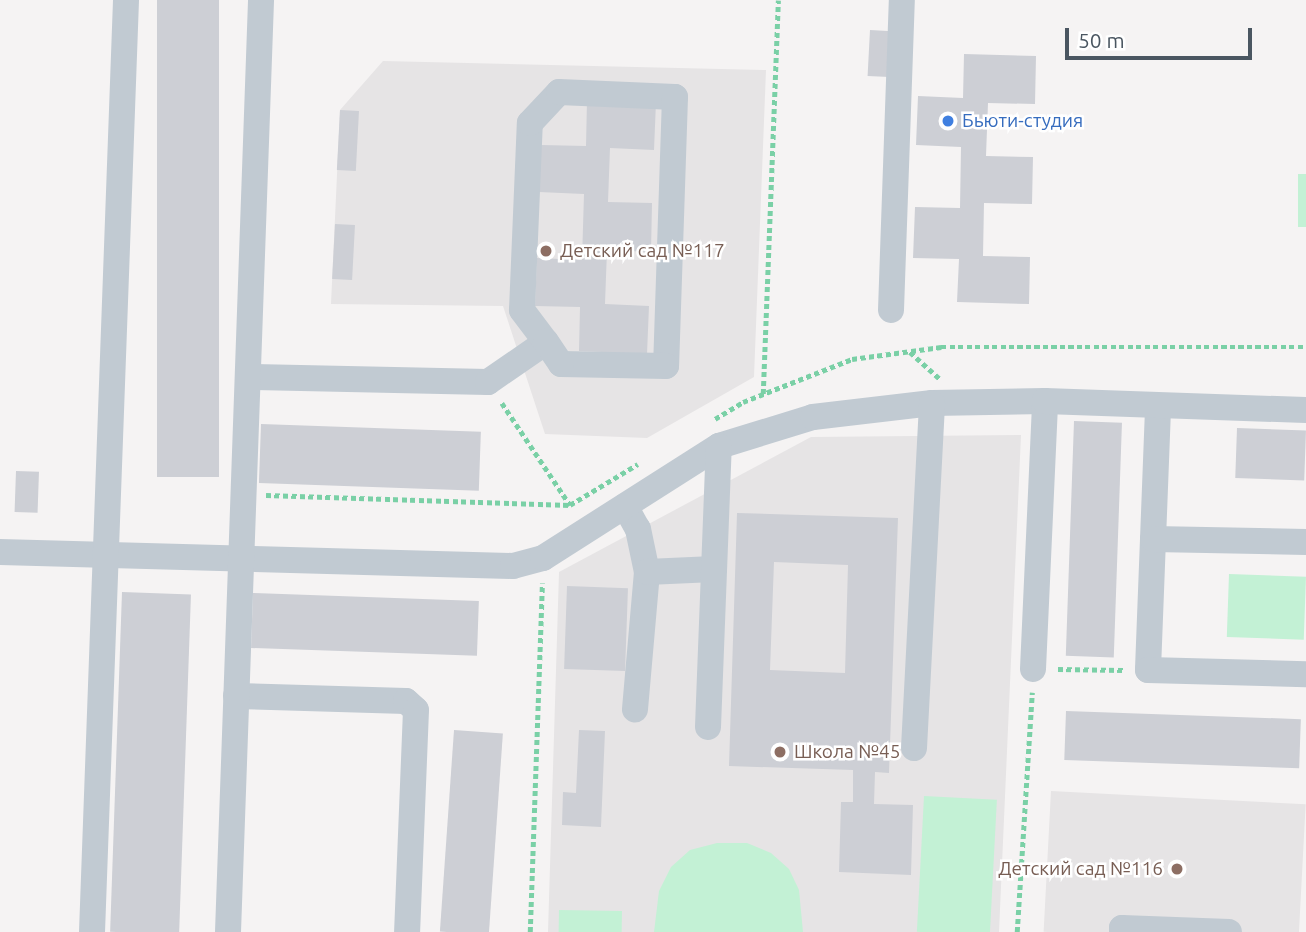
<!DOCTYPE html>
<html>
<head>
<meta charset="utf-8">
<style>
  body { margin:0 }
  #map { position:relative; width:1306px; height:932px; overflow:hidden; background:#f5f3f3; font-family:Ubuntu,sans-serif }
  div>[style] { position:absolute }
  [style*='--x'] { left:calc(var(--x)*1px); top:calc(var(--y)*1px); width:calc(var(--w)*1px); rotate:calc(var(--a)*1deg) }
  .education>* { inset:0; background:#e6e4e5; transform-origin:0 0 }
  .green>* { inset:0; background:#c3f1d5; transform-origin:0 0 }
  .building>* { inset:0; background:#cdcfd5; transform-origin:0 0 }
  .path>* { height:4.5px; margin-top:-2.25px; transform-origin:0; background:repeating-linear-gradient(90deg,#7ad0a6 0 5px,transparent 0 8.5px) }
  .minor>* { height:26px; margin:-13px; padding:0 13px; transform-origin:13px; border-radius:13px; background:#c1cad2 }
  .dots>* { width:19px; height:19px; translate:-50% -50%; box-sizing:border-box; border:4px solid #fff; border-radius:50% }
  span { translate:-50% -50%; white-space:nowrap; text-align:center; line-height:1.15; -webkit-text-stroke:5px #fff; paint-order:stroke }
  .shop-label { font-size:19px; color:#366cbe }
  .left { translate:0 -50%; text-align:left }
  .education-label { font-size:19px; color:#785e54 }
  .right { translate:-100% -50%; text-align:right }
  .scale { position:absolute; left:1065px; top:28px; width:187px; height:32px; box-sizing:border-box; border:4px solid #4a5661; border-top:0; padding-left:9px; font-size:21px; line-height:24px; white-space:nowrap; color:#4a5661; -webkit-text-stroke:5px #fff; paint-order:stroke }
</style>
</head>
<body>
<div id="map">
  <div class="education">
    <i style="clip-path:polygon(383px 61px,766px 70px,754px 377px,647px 438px,545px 434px,503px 306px,331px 304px,340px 110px)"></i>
    <i style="clip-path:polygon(1021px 435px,999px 932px,548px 932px,559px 572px,811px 437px)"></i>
    <i style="left:1051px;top:791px;width:255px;height:141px;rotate:3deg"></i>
  </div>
  <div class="green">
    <i style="left:1298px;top:174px;width:8px;height:53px"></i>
    <i style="left:1229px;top:574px;width:77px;height:63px;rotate:2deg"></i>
    <i style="left:924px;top:796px;width:73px;height:136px;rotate:3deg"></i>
    <i style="clip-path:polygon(717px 843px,747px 843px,771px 853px,789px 869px,799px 890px,803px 932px,654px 932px,659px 891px,671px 867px,690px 850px)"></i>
    <i style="left:559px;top:910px;width:63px;height:22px;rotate:1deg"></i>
  </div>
  <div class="building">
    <i style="left:157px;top:0;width:62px;height:477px"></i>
    <i style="left:870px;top:30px;width:22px;height:46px;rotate:3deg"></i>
    <i style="clip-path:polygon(964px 54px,1036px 56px,1035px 104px,988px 103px,986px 156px,1033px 157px,1032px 204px,984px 203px,983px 256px,1030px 257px,1029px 304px,957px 302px,959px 259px,913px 258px,915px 207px,960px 208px,961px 147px,916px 145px,918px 96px,963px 98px)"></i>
    <i style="clip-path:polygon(587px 100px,656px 102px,654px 150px,610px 148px,608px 202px,652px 203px,651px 252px,607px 250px,605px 304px,649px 306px,647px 354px,579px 351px,580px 307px,535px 306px,537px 258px,582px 260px,584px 194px,539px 192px,541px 145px,586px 146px)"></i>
    <i style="left:340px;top:110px;width:19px;height:60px;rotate:3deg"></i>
    <i style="left:335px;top:224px;width:20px;height:55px;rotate:3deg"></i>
    <i style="left:1074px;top:421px;width:48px;height:235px;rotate:2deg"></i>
    <i style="left:261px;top:424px;width:220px;height:59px;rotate:2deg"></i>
    <i style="left:1237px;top:428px;width:69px;height:50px;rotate:2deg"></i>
    <i style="left:16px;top:471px;width:23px;height:41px;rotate:2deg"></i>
    <i style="clip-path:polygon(evenodd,737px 513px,898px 518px,889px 773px,875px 772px,874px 804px,913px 805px,911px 875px,839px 872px,841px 802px,853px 802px,853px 770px,729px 766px,737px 513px,774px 562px,848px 565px,845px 673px,770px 670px,774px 562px)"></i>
    <i style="left:567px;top:586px;width:61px;height:83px;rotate:2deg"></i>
    <i style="left:122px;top:592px;width:69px;height:340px;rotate:2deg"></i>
    <i style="left:253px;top:593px;width:226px;height:55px;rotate:2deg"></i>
    <i style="left:1066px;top:711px;width:235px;height:49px;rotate:2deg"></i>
    <i style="left:454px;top:730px;width:49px;height:202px;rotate:4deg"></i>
    <i style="clip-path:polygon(579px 730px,605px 731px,601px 827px,562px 825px,563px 792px,576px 793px)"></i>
  </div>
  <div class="path">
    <i style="--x:910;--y:352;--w:40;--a:42"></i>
    <i style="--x:763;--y:394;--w:394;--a:-87.8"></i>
    <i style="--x:502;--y:403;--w:123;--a:56.3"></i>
    <i style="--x:715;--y:419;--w:33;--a:-31"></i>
    <i style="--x:743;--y:402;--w:117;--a:-21.5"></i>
    <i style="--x:852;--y:359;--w:90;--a:-7.7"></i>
    <i style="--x:941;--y:347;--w:365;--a:0"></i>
    <i style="--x:266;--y:495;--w:304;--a:1.9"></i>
    <i style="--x:570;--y:505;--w:79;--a:-31.1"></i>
    <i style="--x:1058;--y:669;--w:65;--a:0.9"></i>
    <i style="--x:530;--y:932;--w:349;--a:-88"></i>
    <i style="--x:1017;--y:932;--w:240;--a:-86.4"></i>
  </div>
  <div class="minor">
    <i style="--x:891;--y:310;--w:310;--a:-88"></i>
    <i style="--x:249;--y:377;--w:239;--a:1.2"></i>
    <i style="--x:488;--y:382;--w:70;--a:-34.6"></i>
    <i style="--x:546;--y:342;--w:40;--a:-127"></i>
    <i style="--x:522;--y:310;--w:187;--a:-87.6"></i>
    <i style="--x:530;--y:123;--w:42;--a:-46.9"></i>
    <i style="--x:559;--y:92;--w:116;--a:2.5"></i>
    <i style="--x:675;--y:97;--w:269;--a:91.9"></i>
    <i style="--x:666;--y:366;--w:105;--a:-178.9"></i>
    <i style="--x:561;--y:364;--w:27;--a:-124"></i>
    <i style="--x:1158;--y:409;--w:261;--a:92.2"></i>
    <i style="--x:1148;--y:670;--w:158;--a:1.5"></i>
    <i style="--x:625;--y:506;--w:26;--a:61"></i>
    <i style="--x:638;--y:529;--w:44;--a:78.2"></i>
    <i style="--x:647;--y:572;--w:138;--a:95"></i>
    <i style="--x:1153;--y:539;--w:153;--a:1.1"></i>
    <i style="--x:0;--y:552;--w:513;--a:1.56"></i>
    <i style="--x:513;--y:566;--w:31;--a:-15"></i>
    <i style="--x:543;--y:558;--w:209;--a:-32.5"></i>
    <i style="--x:719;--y:446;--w:98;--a:-17.1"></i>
    <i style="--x:813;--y:417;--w:120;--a:-6.7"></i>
    <i style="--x:932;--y:403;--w:113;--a:-1"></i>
    <i style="--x:647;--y:572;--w:67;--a:-2.6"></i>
    <i style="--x:1033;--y:669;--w:268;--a:-87.4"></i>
    <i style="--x:1045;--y:401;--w:261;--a:2"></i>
    <i style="--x:236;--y:696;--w:170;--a:1.7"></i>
    <i style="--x:406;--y:701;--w:13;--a:42"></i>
    <i style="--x:416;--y:710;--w:222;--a:92.3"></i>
    <i style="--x:708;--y:727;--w:281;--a:-87.8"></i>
    <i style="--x:914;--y:748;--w:345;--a:-87"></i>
    <i style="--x:92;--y:932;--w:933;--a:-87.91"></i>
    <i style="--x:228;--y:932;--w:933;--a:-87.97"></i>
    <i style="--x:1122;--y:932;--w:4;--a:-90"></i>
    <i style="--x:1122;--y:928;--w:107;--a:2.1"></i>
  </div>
  <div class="dots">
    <i style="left:948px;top:121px;background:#3f7fe0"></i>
    <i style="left:546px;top:251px;background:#8d6e63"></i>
    <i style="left:780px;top:752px;background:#8d6e63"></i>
    <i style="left:1177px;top:869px;background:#8d6e63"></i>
  </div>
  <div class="shop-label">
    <span class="left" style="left:962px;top:121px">Бьюти-студия</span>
  </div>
  <div class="education-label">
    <span class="left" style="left:560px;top:251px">Детский сад №117</span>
    <span class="left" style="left:794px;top:752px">Школа №45</span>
    <span class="right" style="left:1163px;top:869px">Детский сад №116</span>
  </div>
  <div class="scale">50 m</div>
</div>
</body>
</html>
